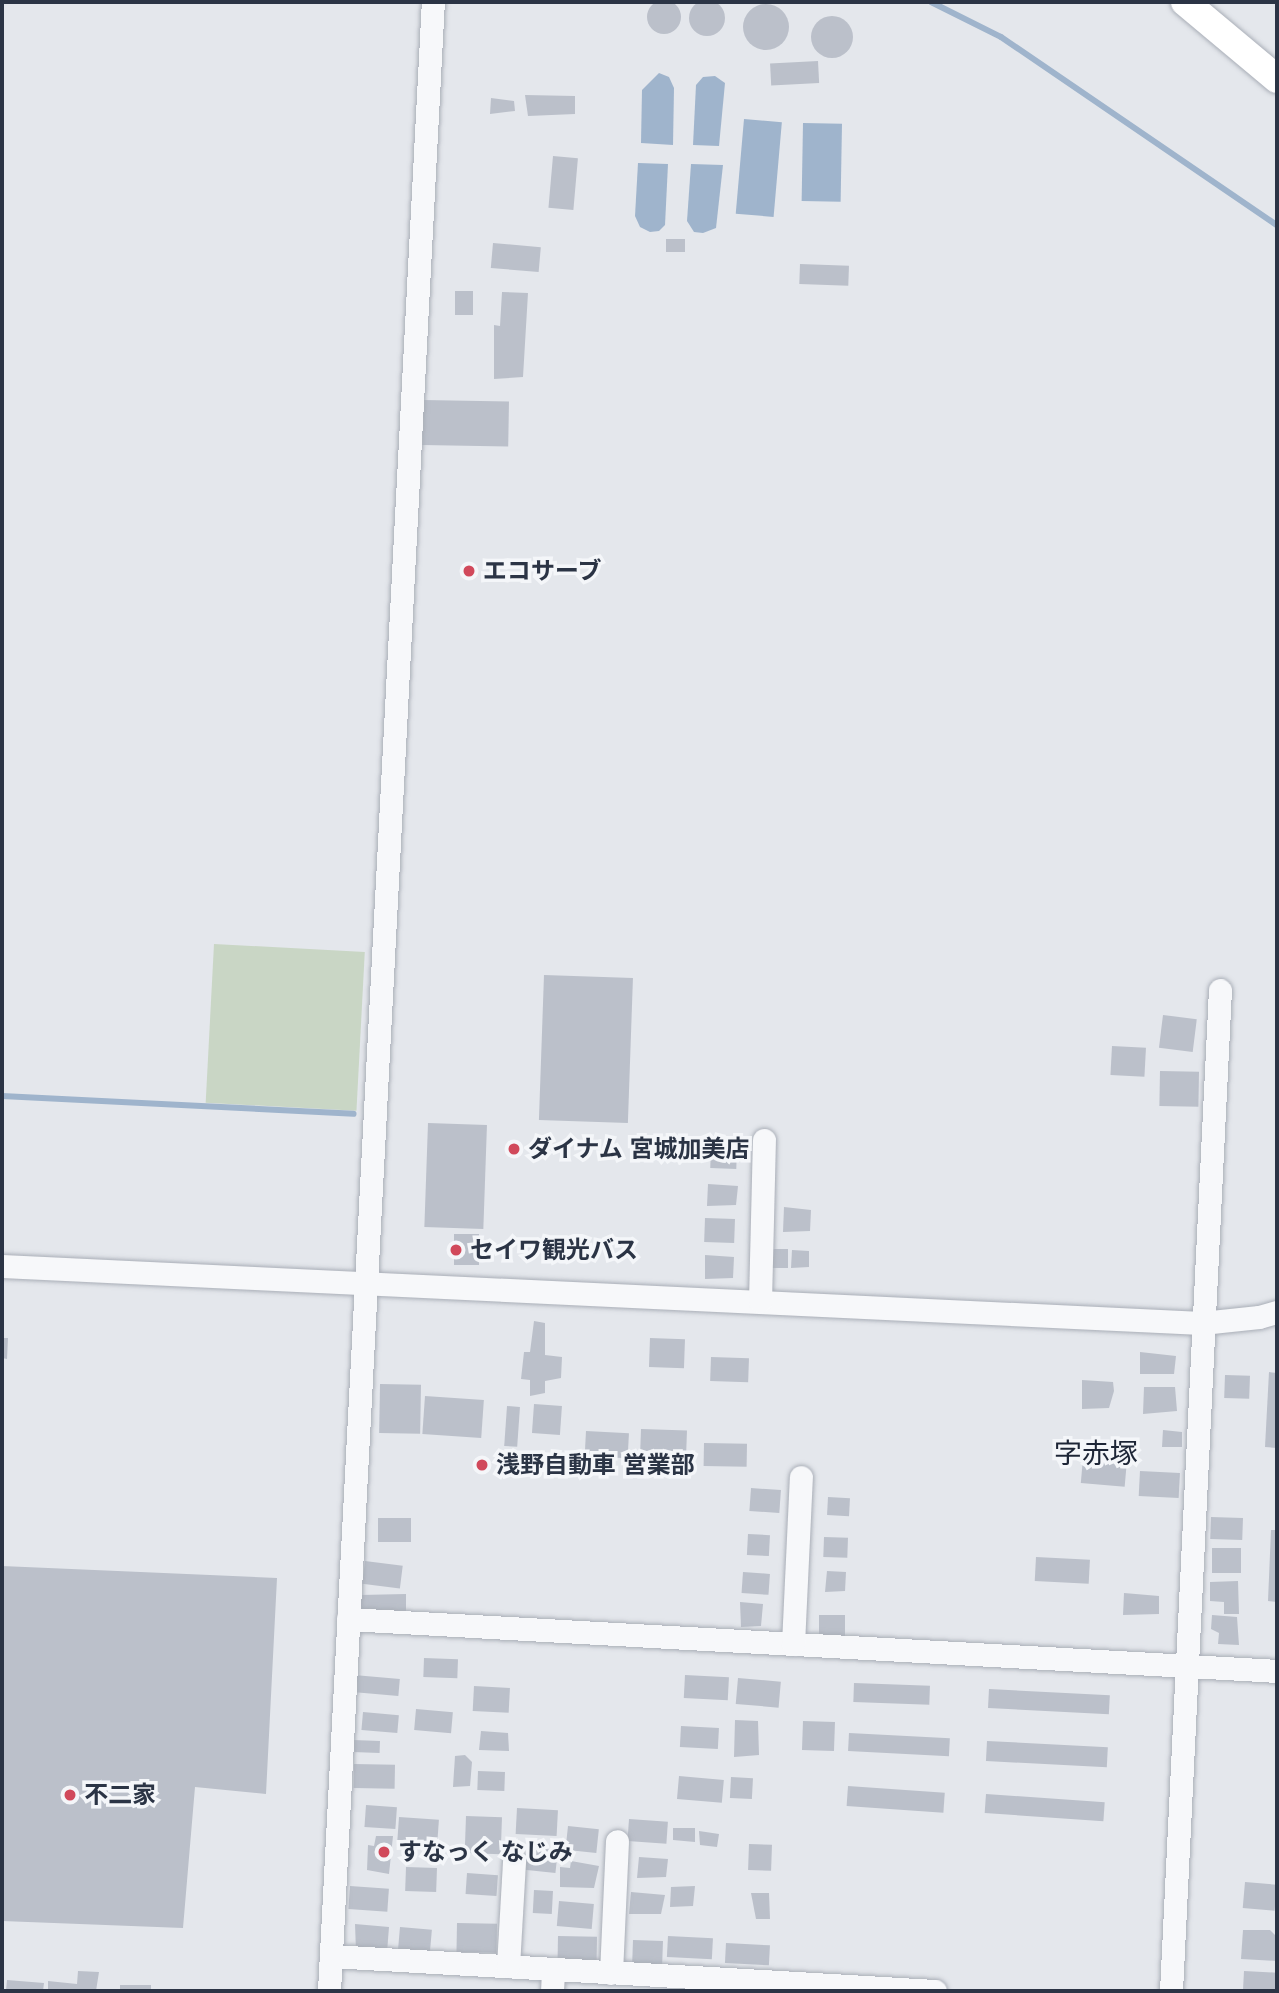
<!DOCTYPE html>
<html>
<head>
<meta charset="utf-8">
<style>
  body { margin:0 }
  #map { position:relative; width:1279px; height:1993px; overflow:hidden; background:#e4e7ec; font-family:Helvetica,"Noto Sans JP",sans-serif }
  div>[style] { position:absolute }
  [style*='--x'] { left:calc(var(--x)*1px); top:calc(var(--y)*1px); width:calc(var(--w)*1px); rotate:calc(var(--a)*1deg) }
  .green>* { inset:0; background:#c9d6c5; transform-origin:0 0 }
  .water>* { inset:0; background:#9fb4cc; transform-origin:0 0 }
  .stream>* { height:6px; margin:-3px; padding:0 3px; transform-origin:3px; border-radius:3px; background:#9fb4cc }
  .building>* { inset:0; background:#bbc0ca; transform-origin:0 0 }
  .round { border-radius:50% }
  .roads { filter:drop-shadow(0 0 2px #a9aeb7) drop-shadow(0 0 2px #a9aeb7) }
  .minor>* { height:23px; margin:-11.5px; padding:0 11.5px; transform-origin:11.5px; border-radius:11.5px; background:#f7f8fa }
  .major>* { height:28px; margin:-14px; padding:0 14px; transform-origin:14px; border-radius:14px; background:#fff }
  .dots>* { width:19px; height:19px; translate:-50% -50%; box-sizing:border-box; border:4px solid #f4f6f9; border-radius:50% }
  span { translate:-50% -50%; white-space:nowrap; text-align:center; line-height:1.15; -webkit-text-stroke:7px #f4f6f9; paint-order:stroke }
  .poi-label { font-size:24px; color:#2b3445; font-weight:700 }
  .left { translate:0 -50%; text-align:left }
  .quarter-label { font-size:28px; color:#1d2536 }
  .frame { position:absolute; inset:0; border:4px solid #2b3445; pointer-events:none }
</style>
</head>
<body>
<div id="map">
  <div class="green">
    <i style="left:214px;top:944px;width:151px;height:159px;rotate:3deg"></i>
  </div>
  <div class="water">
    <i style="clip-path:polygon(659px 73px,669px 77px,674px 88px,673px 145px,641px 143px,642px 90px)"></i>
    <i style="clip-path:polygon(715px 76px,725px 83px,719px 146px,693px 145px,696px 85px,703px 77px)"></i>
    <i style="left:744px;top:119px;width:38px;height:95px;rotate:5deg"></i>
    <i style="left:803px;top:123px;width:39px;height:78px;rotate:1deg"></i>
    <i style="clip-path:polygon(638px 163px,668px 164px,665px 225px,659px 231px,650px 232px,640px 227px,635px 216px)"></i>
    <i style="clip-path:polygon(691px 164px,723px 165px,716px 228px,703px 233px,694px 232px,687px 221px)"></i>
  </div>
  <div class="stream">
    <i style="--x:931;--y:2;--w:78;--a:26.6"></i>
    <i style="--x:1001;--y:37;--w:334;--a:34.3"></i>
    <i style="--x:2;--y:1096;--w:352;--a:2.9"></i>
  </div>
  <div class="building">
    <i class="round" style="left:647px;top:0;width:34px;height:34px"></i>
    <i class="round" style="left:689px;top:0;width:36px;height:36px"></i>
    <i class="round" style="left:743px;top:4px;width:46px;height:46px"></i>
    <i class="round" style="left:811px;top:16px;width:42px;height:42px"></i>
    <i style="left:818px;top:61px;width:22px;height:48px;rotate:87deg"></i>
    <i style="clip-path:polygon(525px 95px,575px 96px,575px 114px,528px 116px)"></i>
    <i style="clip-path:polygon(491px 98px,514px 101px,515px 111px,490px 114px)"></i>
    <i style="left:553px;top:156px;width:25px;height:52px;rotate:5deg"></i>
    <i style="left:666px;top:239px;width:19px;height:13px"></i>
    <i style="left:493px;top:243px;width:48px;height:25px;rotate:5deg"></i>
    <i style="left:800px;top:264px;width:49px;height:20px;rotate:2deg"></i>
    <i style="left:455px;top:291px;width:18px;height:24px"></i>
    <i style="clip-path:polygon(502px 292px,528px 293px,523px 377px,494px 379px,494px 325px,500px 326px)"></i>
    <i style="left:423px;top:400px;width:86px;height:45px;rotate:1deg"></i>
    <i style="left:544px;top:975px;width:89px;height:145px;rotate:2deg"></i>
    <i style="left:1163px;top:1015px;width:34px;height:33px;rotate:7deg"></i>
    <i style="left:1112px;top:1046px;width:34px;height:29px;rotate:3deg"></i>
    <i style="left:1160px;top:1071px;width:39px;height:35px;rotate:1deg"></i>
    <i style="left:428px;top:1123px;width:59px;height:104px;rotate:2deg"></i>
    <i style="left:711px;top:1147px;width:26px;height:21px;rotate:2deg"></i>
    <i style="clip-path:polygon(708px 1184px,738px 1186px,736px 1205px,707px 1206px)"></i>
    <i style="clip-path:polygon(784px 1207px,811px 1210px,810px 1231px,783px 1232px)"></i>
    <i style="left:705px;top:1218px;width:30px;height:24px;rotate:2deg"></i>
    <i style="left:454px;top:1234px;width:25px;height:31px"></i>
    <i style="left:788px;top:1249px;width:19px;height:17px;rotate:90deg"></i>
    <i style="clip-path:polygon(792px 1250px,809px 1251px,809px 1267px,791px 1268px)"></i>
    <i style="clip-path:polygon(705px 1255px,734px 1257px,733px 1278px,705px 1279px)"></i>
    <i style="clip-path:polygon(534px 1321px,545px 1323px,545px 1355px,562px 1357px,561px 1378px,545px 1381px,545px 1393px,530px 1396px,530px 1380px,521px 1379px,524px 1352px,530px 1352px)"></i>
    <i style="clip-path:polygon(2px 1338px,8px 1338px,7px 1359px,2px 1358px)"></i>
    <i style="left:650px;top:1338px;width:35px;height:29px;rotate:2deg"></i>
    <i style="clip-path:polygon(1140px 1352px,1176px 1356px,1174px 1374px,1140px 1374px)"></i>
    <i style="left:711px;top:1357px;width:38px;height:24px;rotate:2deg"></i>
    <i style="clip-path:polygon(1269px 1372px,1277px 1373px,1277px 1448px,1265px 1447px)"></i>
    <i style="left:1225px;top:1375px;width:25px;height:23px;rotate:2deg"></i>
    <i style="clip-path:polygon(1082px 1380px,1113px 1382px,1114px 1391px,1109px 1408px,1082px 1409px)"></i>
    <i style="left:380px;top:1384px;width:41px;height:49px;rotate:1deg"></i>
    <i style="clip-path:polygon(1144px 1387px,1175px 1387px,1177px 1411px,1143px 1414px)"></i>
    <i style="left:425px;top:1396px;width:59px;height:38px;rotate:4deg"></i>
    <i style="left:534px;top:1404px;width:28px;height:29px;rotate:4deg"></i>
    <i style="left:507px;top:1406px;width:13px;height:40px;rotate:4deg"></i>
    <i style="left:641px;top:1429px;width:46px;height:25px;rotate:2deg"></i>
    <i style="clip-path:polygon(1163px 1430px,1182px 1432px,1182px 1447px,1162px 1447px)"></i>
    <i style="left:586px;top:1431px;width:43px;height:25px;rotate:3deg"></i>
    <i style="left:704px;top:1443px;width:43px;height:23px;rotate:1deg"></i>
    <i style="left:1083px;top:1458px;width:44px;height:25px;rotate:5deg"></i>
    <i style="left:1140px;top:1471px;width:40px;height:25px;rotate:3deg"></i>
    <i style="left:751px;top:1488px;width:30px;height:23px;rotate:4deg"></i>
    <i style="left:828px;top:1497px;width:22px;height:18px;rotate:3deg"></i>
    <i style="left:1211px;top:1517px;width:32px;height:22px;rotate:2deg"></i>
    <i style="left:411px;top:1518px;width:24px;height:33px;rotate:90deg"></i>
    <i style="clip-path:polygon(1271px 1530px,1277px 1530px,1277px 1602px,1268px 1601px)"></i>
    <i style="left:748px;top:1534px;width:22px;height:21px;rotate:3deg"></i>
    <i style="left:824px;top:1537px;width:24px;height:20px;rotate:2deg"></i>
    <i style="left:1212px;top:1548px;width:29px;height:25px"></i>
    <i style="left:1036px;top:1557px;width:54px;height:24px;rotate:3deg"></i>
    <i style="left:365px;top:1561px;width:38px;height:23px;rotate:7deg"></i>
    <i style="clip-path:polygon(2px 1566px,277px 1578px,266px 1794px,195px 1787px,183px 1928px,2px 1921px)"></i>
    <i style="clip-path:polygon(827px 1571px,846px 1572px,845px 1591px,825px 1592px)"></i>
    <i style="left:743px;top:1572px;width:27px;height:21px;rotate:4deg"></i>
    <i style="clip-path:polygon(1238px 1581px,1239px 1614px,1224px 1614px,1224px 1602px,1210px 1601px,1210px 1582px)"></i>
    <i style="clip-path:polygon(1124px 1593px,1159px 1596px,1159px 1614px,1123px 1615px)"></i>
    <i style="clip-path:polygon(406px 1594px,406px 1618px,359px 1615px,360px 1595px)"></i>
    <i style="clip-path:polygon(740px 1602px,763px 1604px,761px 1626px,741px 1627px)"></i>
    <i style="left:819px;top:1615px;width:26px;height:23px"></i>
    <i style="clip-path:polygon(1212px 1615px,1237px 1617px,1239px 1645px,1218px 1644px,1219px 1633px,1211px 1629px)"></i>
    <i style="left:424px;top:1658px;width:34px;height:19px;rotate:2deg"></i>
    <i style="left:354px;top:1675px;width:46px;height:17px;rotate:5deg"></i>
    <i style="left:685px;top:1675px;width:44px;height:23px;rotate:3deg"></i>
    <i style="left:738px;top:1678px;width:43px;height:26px;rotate:5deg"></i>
    <i style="left:854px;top:1683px;width:76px;height:19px;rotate:2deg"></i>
    <i style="left:474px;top:1686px;width:36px;height:25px;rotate:3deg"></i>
    <i style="left:989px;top:1689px;width:121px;height:19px;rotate:3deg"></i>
    <i style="left:416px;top:1709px;width:37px;height:21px;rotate:5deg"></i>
    <i style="left:363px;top:1712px;width:36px;height:18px;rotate:5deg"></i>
    <i style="clip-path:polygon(735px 1720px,758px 1721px,759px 1755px,734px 1757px)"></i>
    <i style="left:803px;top:1721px;width:32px;height:29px;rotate:2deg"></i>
    <i style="left:681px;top:1726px;width:38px;height:21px;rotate:3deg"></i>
    <i style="clip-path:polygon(481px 1731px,508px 1733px,509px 1751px,479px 1750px)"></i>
    <i style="left:849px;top:1733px;width:101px;height:18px;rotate:3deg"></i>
    <i style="left:353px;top:1740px;width:27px;height:12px;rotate:2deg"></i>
    <i style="left:987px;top:1741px;width:121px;height:20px;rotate:3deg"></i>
    <i style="clip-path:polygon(465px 1755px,472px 1762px,470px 1786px,453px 1787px,455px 1756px)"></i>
    <i style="left:354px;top:1764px;width:41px;height:24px;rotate:1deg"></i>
    <i style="left:478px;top:1771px;width:27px;height:19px;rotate:2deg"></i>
    <i style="left:679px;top:1776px;width:45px;height:23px;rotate:5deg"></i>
    <i style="left:731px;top:1777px;width:22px;height:21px;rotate:3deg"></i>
    <i style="left:848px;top:1786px;width:97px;height:20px;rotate:4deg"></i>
    <i style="left:986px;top:1794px;width:119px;height:19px;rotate:4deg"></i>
    <i style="left:366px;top:1805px;width:31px;height:22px;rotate:4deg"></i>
    <i style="left:517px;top:1808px;width:41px;height:26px;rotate:3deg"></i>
    <i style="left:466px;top:1816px;width:36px;height:37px;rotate:2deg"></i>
    <i style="left:399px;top:1817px;width:40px;height:27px;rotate:4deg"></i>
    <i style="left:629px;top:1819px;width:39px;height:22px;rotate:4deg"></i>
    <i style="left:568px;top:1826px;width:31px;height:24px;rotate:6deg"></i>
    <i style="clip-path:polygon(673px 1828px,695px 1828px,695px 1842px,673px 1840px)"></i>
    <i style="clip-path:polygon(699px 1831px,719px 1834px,717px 1847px,700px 1845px)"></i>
    <i style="clip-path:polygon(376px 1836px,393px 1836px,389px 1874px,367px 1870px,368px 1845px,374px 1846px)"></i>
    <i style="left:749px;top:1844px;width:23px;height:26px;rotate:2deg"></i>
    <i style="left:527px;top:1847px;width:31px;height:23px;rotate:6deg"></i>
    <i style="clip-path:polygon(639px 1857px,668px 1859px,666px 1877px,637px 1878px)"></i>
    <i style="clip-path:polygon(571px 1861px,599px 1866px,594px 1888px,560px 1887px,560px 1867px,570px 1868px)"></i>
    <i style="left:406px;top:1867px;width:31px;height:24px;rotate:2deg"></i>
    <i style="left:467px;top:1873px;width:31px;height:21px;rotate:4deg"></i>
    <i style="left:1245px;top:1882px;width:32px;height:26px;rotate:5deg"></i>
    <i style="left:350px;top:1886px;width:39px;height:23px;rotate:4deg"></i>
    <i style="clip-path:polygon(695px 1886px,693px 1906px,670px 1907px,671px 1887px)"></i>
    <i style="left:534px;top:1890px;width:19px;height:23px;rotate:3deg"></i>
    <i style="clip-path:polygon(631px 1892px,665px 1895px,661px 1914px,629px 1914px)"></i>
    <i style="clip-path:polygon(751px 1893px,769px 1893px,770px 1919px,756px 1919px)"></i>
    <i style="left:559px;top:1901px;width:35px;height:25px;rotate:5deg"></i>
    <i style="left:457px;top:1923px;width:40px;height:29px;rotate:1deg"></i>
    <i style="clip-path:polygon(355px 1924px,389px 1927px,387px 1952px,356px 1951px)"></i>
    <i style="left:400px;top:1927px;width:32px;height:22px;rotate:5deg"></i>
    <i style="clip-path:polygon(1243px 1930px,1270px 1930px,1277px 1937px,1277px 1961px,1241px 1959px)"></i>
    <i style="left:558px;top:1936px;width:39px;height:28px;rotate:1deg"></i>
    <i style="left:668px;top:1936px;width:45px;height:21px;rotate:3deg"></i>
    <i style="left:633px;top:1940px;width:30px;height:27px;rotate:2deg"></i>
    <i style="left:726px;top:1943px;width:44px;height:20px;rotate:3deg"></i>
    <i style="clip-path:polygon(78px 1971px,99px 1972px,96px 1991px,48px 1991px,48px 1981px,77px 1984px)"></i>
    <i style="left:1244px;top:1971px;width:33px;height:20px;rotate:3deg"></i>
    <i style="clip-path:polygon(7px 1980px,44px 1983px,43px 1991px,6px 1991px)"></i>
    <i style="left:120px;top:1985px;width:31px;height:6px"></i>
  </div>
  <div class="roads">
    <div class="minor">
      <i style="--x:2;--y:1266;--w:1201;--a:2.72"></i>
      <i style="--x:1202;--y:1323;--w:57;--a:-6"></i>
      <i style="--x:1259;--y:1317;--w:19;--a:-16"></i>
      <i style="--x:760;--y:1301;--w:161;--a:-88.6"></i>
      <i style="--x:348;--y:1619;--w:930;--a:3.2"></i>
      <i style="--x:793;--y:1644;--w:167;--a:-87.3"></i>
      <i style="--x:331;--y:1956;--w:605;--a:3.32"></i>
      <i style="--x:508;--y:1966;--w:105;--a:-86.7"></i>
      <i style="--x:611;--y:1973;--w:132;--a:-87.4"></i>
      <i style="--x:329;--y:1991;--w:1992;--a:-87.01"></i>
      <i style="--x:552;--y:1991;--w:22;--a:-87"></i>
      <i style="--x:1171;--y:1991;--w:1002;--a:-87.2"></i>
    </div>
    <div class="major">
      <i style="--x:1185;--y:2;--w:120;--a:39.9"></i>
    </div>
  </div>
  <div class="dots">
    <i style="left:469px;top:571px;background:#d1495b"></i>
    <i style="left:514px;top:1149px;background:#d1495b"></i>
    <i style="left:456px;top:1250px;background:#d1495b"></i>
    <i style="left:482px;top:1465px;background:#d1495b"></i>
    <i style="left:70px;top:1795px;background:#d1495b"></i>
    <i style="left:384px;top:1852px;background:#d1495b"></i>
  </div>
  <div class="poi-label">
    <span class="left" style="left:483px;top:571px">エコサーブ</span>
    <span class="left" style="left:528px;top:1149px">ダイナム 宮城加美店</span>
    <span class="left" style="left:470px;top:1250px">セイワ観光バス</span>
    <span class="left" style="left:496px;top:1465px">浅野自動車 営業部</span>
    <span class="left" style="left:84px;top:1795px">不二家</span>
    <span class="left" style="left:398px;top:1852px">すなっく なじみ</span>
  </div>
  <div class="quarter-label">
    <span style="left:1096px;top:1454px">字赤塚</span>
  </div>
  <div class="frame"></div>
</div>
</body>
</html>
